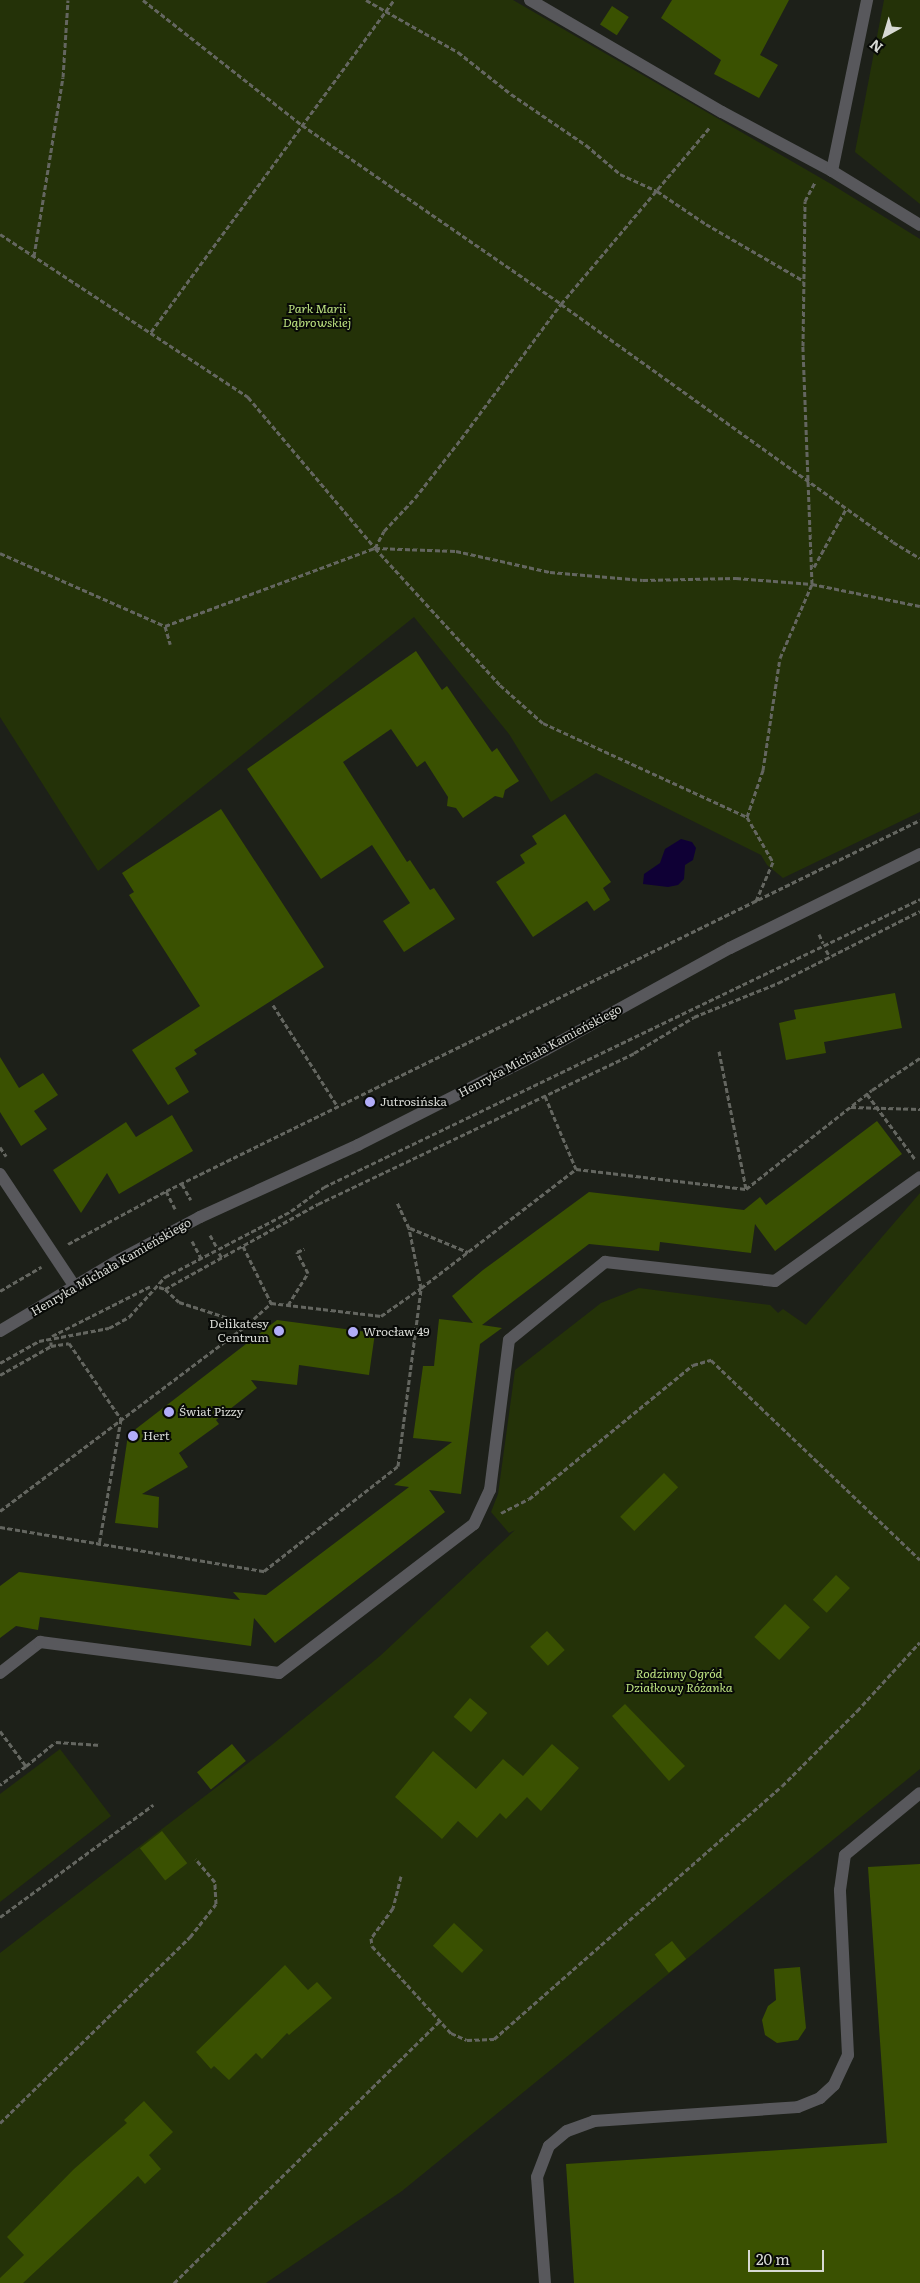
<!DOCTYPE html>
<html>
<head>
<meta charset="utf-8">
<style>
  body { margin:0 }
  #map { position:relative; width:920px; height:2283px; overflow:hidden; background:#1d2019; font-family:Literata,serif }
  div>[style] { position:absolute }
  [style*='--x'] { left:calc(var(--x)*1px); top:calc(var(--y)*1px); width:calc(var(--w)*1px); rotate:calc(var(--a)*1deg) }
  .green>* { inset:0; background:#243208 }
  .water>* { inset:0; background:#0f0035 }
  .building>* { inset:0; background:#3a5101; transform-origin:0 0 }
  .path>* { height:3px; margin-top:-1.5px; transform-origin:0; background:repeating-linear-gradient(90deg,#646660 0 5px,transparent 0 7.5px) }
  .minor>* { height:12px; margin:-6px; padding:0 6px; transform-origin:6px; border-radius:6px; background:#58585c }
  .dots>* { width:14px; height:14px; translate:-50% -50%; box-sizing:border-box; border:2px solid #080a07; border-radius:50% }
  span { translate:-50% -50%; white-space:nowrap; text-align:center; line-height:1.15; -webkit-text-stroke:4px #080a07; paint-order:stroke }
  .park-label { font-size:12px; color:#bee482; font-style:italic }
  .street-label { font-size:12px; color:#d7d9d4 }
  .poi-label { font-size:12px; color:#d7d9d4 }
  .left { translate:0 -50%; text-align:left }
  .right { translate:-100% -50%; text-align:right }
  .north { position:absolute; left:860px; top:10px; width:50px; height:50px; -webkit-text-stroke:4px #080a07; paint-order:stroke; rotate:219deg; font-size:14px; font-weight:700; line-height:20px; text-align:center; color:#d7d9d4 }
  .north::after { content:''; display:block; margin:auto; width:18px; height:22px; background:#d7d9d4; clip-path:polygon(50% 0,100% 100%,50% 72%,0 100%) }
  .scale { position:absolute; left:748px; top:2250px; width:76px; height:22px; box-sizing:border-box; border:2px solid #d7d9d4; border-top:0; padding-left:6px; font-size:15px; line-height:18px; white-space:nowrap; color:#d7d9d4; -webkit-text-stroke:4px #080a07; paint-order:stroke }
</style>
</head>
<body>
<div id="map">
  <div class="green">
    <i style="clip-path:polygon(0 0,513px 0,831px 184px,920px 239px,920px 812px,783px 878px,767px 865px,761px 855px,596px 773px,551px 802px,509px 734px,414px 617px,98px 871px,0 717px)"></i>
    <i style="clip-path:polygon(884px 0,920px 0,920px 204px,855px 152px)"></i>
    <i style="clip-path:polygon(920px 1193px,920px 1769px,402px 2191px,266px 2283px,0 2283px,0 1953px,273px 1744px,380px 1656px,515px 1530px,509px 1533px,491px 1512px,498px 1494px,515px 1370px,601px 1303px,639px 1288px,770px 1305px,778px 1313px,783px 1309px,806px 1325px)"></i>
    <i style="clip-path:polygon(60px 1749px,111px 1816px,0 1902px,0 1794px)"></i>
  </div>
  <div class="water">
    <i style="clip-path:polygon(681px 839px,692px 842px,696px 848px,693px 860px,685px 865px,684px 879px,678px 885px,668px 887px,643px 884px,644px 874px,660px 863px,665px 849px)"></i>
  </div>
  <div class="building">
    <i style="clip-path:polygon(672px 0,789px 0,760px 55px,778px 65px,759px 98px,714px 74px,721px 60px,661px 18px)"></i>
    <i style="left:612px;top:6px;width:20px;height:22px;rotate:33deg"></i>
    <i style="clip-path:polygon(416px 651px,442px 690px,447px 686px,492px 752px,497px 748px,519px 781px,505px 790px,503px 798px,495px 796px,463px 818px,456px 808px,447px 806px,448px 797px,425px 761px,417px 767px,391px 729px,343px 762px,407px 862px,410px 860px,430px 890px,434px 888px,455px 919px,404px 952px,383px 921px,410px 903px,372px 845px,321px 879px,247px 769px)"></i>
    <i style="clip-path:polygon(221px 809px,324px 967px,194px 1050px,197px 1054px,175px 1068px,189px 1092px,168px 1105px,132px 1050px,200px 1006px,129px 895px,134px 892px,122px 873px)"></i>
    <i style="clip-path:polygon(565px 814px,611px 882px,603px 888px,610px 900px,594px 911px,587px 901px,533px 937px,496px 882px,525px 863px,520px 855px,537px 844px,532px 836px)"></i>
    <i style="clip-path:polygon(895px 993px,902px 1028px,824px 1042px,826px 1053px,786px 1060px,779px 1023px,796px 1019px,794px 1010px)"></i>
    <i style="clip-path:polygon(0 1057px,19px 1088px,43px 1073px,58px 1095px,34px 1111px,47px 1129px,21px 1146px,0 1112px)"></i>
    <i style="clip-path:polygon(172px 1115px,193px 1151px,119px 1194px,107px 1173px,81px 1213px,53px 1170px,126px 1122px,136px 1137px)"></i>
    <i style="clip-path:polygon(877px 1121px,902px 1154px,775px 1251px,755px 1224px,751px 1253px,660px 1242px,659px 1251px,589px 1244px,482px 1325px,502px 1328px,480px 1344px,461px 1494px,429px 1490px,445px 1512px,275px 1643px,254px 1618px,251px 1646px,40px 1617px,38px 1630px,16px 1626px,0 1638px,0 1586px,19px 1572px,240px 1600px,233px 1592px,266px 1595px,409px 1487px,394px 1485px,452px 1442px,413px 1438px,423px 1366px,434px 1366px,439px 1319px,473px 1323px,452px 1296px,483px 1270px,589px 1192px,744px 1210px,760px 1197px,766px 1205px)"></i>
    <i style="clip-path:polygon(277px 1320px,375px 1333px,369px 1375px,299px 1365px,297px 1385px,251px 1380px,257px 1388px,216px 1420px,219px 1424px,179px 1453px,188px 1467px,142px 1494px,159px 1497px,158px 1528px,115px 1523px,128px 1435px)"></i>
    <i style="left:664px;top:1473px;width:20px;height:62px;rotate:45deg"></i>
    <i style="left:836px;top:1575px;width:19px;height:34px;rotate:43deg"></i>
    <i style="left:785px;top:1604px;width:34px;height:45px;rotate:43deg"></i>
    <i style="left:547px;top:1631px;width:26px;height:23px;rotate:47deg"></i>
    <i style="left:470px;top:1698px;width:23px;height:25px;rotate:41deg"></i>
    <i style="clip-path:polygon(625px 1704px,685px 1766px,669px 1781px,612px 1716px)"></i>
    <i style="left:232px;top:1744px;width:22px;height:45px;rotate:51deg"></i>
    <i style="clip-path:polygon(552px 1744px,579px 1768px,541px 1811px,527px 1797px,506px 1819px,500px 1813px,477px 1838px,458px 1821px,442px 1839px,395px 1797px,433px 1751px,476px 1789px,503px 1759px,523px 1776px)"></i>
    <i style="left:162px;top:1831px;width:41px;height:28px;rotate:52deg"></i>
    <i style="clip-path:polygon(920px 1864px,920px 2283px,574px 2283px,566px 2164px,887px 2143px,868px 1867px)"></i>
    <i style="left:454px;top:1923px;width:40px;height:31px;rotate:43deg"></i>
    <i style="left:672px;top:1941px;width:23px;height:22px;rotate:52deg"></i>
    <i style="clip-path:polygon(285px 1965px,308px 1990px,317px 1982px,332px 1998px,289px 2035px,287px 2033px,262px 2059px,256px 2053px,229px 2080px,214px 2066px,211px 2069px,196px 2052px)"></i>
    <i style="clip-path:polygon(800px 1967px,806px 2028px,798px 2040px,777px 2043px,765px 2035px,762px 2020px,768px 2006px,776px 2000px,774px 1969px)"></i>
    <i style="clip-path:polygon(144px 2101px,173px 2132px,149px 2155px,161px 2169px,145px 2184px,138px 2176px,23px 2283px,0 2283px,0 2278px,24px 2255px,7px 2237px,74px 2169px,127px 2123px,124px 2120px)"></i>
  </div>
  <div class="path">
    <i style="--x:143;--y:0;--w:202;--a:38.2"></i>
    <i style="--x:302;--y:125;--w:315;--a:34.6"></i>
    <i style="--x:561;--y:304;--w:408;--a:35.6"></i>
    <i style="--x:893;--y:542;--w:31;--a:31"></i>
    <i style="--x:366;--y:0;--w:106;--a:29.5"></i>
    <i style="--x:458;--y:52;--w:68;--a:38.4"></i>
    <i style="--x:511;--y:94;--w:91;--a:34.2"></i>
    <i style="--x:586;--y:145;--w:45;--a:40.5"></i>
    <i style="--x:620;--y:174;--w:41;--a:24.7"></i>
    <i style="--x:657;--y:191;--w:59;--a:34"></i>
    <i style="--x:706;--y:224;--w:113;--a:30.2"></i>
    <i style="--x:0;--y:234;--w:297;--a:33.3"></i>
    <i style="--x:248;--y:397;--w:197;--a:49.9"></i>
    <i style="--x:375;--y:548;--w:185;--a:47.6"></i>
    <i style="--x:500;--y:685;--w:57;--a:41.5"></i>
    <i style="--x:543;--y:723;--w:225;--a:24.7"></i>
    <i style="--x:747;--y:817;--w:52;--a:60"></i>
    <i style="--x:773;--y:862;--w:43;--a:113.6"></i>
    <i style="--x:34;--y:256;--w:181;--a:-80.8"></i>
    <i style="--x:63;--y:77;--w:77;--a:-86.3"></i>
    <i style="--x:151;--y:332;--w:411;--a:-53.8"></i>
    <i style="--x:375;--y:548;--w:19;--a:-62"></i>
    <i style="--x:384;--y:531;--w:45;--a:-46.8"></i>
    <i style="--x:415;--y:498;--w:75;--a:-52.1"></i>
    <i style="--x:461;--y:439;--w:168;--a:-53.5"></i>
    <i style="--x:561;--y:304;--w:231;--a:-49.9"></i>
    <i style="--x:0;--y:553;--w:180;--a:23.9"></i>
    <i style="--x:165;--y:626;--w:224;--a:-20.4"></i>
    <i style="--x:375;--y:548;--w:81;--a:2.1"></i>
    <i style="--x:456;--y:551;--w:96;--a:12.6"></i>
    <i style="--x:550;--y:572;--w:93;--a:4.9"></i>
    <i style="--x:643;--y:580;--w:93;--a:-1.2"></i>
    <i style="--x:736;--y:578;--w:76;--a:4.5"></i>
    <i style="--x:812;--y:584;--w:110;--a:11.5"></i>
    <i style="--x:814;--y:567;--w:66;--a:-61.1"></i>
    <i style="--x:165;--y:626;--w:19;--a:74"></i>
    <i style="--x:747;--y:817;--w:50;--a:-71.2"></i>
    <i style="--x:763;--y:770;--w:113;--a:-81.4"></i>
    <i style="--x:780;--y:658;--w:81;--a:-66.6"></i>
    <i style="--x:812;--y:584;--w:238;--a:-92.2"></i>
    <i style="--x:803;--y:346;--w:145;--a:-89.2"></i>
    <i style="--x:805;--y:201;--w:21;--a:-62"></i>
    <i style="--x:819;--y:934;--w:10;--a:66"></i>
    <i style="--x:826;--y:950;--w:8;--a:60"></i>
    <i style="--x:273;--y:1005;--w:121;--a:57.5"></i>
    <i style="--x:719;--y:1051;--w:141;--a:78.9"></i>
    <i style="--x:867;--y:1094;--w:81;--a:53.6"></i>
    <i style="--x:545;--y:1096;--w:79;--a:67"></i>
    <i style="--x:576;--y:1169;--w:171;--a:6.7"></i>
    <i style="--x:746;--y:1189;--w:160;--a:-38.2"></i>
    <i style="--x:872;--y:1090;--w:58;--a:-33.7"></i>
    <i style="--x:851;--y:1107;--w:69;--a:1.7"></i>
    <i style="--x:0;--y:1147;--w:11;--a:56"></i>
    <i style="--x:182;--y:1184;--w:18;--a:61"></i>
    <i style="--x:166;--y:1191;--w:20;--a:63"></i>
    <i style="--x:410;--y:1228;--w:63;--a:22.5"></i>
    <i style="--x:210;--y:1235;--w:13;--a:61"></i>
    <i style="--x:192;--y:1241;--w:19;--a:62"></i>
    <i style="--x:68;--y:1244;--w:111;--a:-28.4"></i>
    <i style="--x:166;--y:1191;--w:840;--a:-26.2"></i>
    <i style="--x:243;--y:1246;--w:64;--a:63.8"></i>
    <i style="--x:219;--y:1253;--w:6;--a:59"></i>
    <i style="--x:159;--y:1287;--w:6;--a:18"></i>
    <i style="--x:165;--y:1289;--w:175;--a:-29.1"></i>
    <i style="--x:318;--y:1204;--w:350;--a:-25.5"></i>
    <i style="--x:634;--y:1053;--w:70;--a:-31"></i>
    <i style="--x:694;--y:1017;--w:91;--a:-22"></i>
    <i style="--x:778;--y:983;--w:159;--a:-26.9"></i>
    <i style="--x:165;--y:1289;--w:19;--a:43"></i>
    <i style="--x:179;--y:1302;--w:71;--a:17.9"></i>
    <i style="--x:0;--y:1291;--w:48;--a:-30.3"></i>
    <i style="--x:288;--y:1305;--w:38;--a:-58"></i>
    <i style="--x:308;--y:1273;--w:24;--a:-118"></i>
    <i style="--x:297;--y:1252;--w:8;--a:-23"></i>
    <i style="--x:52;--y:1336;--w:111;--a:-26.8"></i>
    <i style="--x:51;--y:1346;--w:18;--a:-9"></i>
    <i style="--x:69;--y:1343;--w:92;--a:55.6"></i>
    <i style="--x:121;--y:1419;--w:128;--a:99.9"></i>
    <i style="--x:0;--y:1363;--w:45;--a:-29.4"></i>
    <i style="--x:39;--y:1341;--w:71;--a:-10.5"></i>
    <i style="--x:109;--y:1328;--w:23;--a:-29"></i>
    <i style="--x:129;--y:1317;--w:54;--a:-48"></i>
    <i style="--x:165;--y:1277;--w:142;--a:-27.6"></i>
    <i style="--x:291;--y:1211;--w:41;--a:-36"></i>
    <i style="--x:324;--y:1187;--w:662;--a:-25.79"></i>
    <i style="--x:0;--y:1375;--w:59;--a:-29.6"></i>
    <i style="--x:51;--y:1346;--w:4;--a:-90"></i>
    <i style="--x:0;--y:1511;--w:311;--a:-37"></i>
    <i style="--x:248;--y:1324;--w:31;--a:-42"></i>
    <i style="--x:271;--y:1303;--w:111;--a:6.7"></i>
    <i style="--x:381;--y:1316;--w:49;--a:-35"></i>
    <i style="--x:421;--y:1288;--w:61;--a:-101.3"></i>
    <i style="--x:409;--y:1228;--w:29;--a:-115"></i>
    <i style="--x:501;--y:1513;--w:31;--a:-27"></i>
    <i style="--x:529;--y:1499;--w:212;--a:-39.3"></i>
    <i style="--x:693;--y:1365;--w:19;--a:-16"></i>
    <i style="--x:711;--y:1360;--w:289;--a:43.7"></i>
    <i style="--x:0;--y:1527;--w:268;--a:9.5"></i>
    <i style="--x:264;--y:1571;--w:170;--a:-38.1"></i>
    <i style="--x:398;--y:1466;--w:179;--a:-82.6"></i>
    <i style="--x:421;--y:1288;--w:195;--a:-37.5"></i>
    <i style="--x:0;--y:1731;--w:44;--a:53.4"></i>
    <i style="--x:26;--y:1766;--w:32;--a:144"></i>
    <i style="--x:26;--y:1766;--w:38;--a:-39"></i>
    <i style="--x:56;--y:1742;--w:45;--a:3.8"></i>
    <i style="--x:401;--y:1876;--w:33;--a:104"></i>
    <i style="--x:393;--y:1908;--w:37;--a:126"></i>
    <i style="--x:371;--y:1938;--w:8;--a:83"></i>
    <i style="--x:372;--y:1946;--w:118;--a:47.8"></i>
    <i style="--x:451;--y:2033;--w:17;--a:24"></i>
    <i style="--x:467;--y:2040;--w:27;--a:-2"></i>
    <i style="--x:494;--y:2039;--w:383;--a:-41.3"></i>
    <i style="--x:782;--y:1786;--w:106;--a:-45"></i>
    <i style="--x:857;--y:1711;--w:93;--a:-47.6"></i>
    <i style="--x:0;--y:1917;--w:190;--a:-36.2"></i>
    <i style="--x:0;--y:2123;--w:266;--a:-44.4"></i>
    <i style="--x:190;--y:1937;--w:42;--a:-51.8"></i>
    <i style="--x:216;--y:1904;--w:22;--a:-93"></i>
    <i style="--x:215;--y:1882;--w:30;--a:-130"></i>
    <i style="--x:174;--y:2283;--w:372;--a:-44.6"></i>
  </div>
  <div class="minor">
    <i style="--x:530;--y:0;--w:222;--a:30.3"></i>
    <i style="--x:722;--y:112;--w:125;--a:28.2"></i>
    <i style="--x:832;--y:171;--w:103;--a:31.5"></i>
    <i style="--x:832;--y:171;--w:175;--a:-78.4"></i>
    <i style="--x:0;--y:1174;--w:136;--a:56.4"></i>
    <i style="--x:0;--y:1331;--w:136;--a:-30.9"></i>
    <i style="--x:117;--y:1261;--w:94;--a:-27.9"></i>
    <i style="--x:200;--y:1217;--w:174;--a:-24.5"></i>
    <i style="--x:358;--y:1145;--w:210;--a:-26.9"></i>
    <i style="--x:545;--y:1050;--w:211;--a:-28.9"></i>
    <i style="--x:730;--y:948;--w:212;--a:-26.3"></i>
    <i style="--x:0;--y:1673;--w:51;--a:-37.8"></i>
    <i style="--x:40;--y:1642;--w:241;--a:7.4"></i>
    <i style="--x:279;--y:1673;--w:245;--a:-37.4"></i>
    <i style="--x:474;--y:1524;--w:38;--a:-65"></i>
    <i style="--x:490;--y:1490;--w:151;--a:-82.8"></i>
    <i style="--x:509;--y:1340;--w:124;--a:-39.1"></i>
    <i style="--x:605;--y:1262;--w:171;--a:6.4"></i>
    <i style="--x:775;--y:1281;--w:178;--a:-35.6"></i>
    <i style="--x:545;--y:2283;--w:106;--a:-94.3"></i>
    <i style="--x:537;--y:2177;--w:33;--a:-69"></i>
    <i style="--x:549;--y:2146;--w:23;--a:-40"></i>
    <i style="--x:567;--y:2131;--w:29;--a:-20"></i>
    <i style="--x:594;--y:2121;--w:204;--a:-3.9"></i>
    <i style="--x:798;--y:2107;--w:24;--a:-22"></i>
    <i style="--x:820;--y:2098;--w:19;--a:-43"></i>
    <i style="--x:834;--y:2085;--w:33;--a:-65"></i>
    <i style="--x:848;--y:2055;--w:165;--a:-92.8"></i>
    <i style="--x:840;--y:1890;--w:35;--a:-82"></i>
    <i style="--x:845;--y:1855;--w:97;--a:-39.6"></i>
  </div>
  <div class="dots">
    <i style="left:370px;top:1102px;background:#b2adf9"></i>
    <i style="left:279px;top:1331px;background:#b2adf9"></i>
    <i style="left:353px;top:1332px;background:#b2adf9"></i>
    <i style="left:169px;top:1412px;background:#b2adf9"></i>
    <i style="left:133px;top:1436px;background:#b2adf9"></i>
  </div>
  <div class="park-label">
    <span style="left:317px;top:316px">Park Marii<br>Dąbrowskiej</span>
    <span style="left:679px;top:1681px">Rodzinny Ogród<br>Działkowy Różanka</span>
  </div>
  <div class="street-label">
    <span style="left:540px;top:1051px;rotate:-28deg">Henryka Michała Kamieńskiego</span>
    <span style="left:111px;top:1267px;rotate:-30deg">Henryka Michała Kamieńskiego</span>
  </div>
  <div class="poi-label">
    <span class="left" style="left:380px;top:1102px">Jutrosińska</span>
    <span class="right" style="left:269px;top:1331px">Delikatesy<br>Centrum</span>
    <span class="left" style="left:363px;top:1332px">Wrocław 49</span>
    <span class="left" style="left:179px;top:1412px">Świat Pizzy</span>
    <span class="left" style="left:143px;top:1436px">Hert</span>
  </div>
  <div class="north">N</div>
  <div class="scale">20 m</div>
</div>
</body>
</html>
